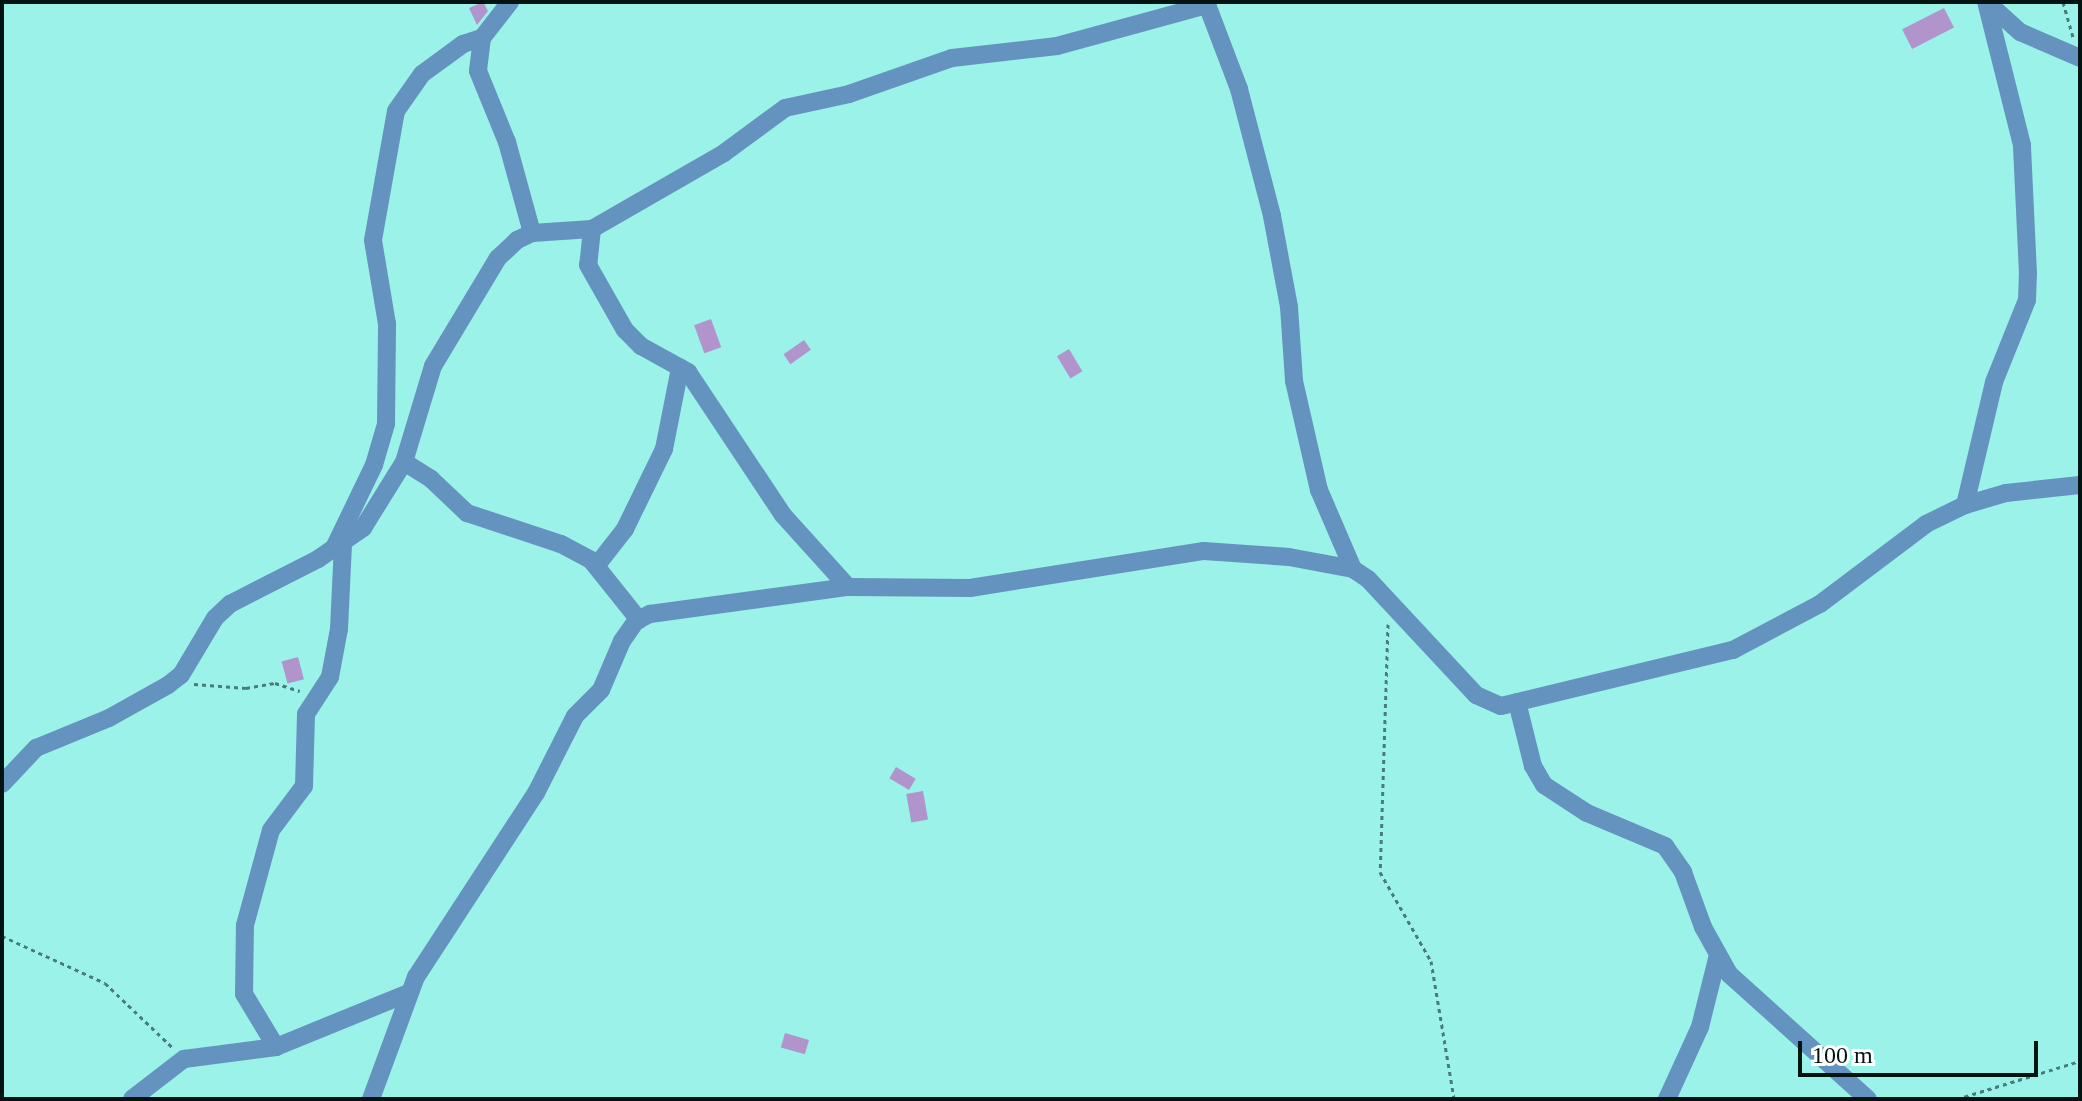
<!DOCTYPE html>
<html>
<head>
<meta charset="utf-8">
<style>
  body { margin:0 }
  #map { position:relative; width:2082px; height:1101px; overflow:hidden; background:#9bf2e9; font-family:Georgia,serif }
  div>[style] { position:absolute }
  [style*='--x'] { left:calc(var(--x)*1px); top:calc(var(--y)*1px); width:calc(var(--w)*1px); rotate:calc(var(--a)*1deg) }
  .building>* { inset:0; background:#b194cc; transform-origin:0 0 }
  .path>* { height:3px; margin-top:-1.5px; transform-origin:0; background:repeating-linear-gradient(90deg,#497c77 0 4px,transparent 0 8px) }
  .minor>* { height:18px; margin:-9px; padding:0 9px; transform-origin:9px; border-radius:9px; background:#6593bf }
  span { translate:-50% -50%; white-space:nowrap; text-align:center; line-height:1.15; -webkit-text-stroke:6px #fff; paint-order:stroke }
  .frame { position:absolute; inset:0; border:4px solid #001412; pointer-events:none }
  .scale { position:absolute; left:1798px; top:1041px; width:240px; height:36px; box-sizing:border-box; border:4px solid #001412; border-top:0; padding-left:10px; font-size:24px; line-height:28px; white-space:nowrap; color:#001412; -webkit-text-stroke:6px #fff; paint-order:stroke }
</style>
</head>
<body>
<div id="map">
  <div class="building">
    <i style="clip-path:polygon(483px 2px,488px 11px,477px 25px,469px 8px)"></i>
    <i style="left:1944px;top:8px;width:22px;height:47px;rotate:63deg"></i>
    <i style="left:711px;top:319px;width:30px;height:18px;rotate:70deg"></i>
    <i style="left:804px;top:340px;width:12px;height:25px;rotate:55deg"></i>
    <i style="left:1069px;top:349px;width:26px;height:14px;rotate:59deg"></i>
    <i style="left:298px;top:657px;width:23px;height:17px;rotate:75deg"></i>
    <i style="left:896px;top:767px;width:23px;height:13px;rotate:31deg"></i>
    <i style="left:923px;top:791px;width:29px;height:17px;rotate:80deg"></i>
    <i style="left:785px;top:1033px;width:25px;height:15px;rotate:16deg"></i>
  </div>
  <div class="path">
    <i style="--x:2063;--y:2;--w:37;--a:74"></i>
    <i style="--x:1388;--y:624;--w:248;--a:91.8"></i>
    <i style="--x:1380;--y:872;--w:103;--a:60.2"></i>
    <i style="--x:1431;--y:961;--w:140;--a:80.5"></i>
    <i style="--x:194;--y:684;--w:52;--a:4.4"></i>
    <i style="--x:246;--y:688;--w:29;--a:-10"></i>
    <i style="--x:275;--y:683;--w:26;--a:18"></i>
    <i style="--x:2;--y:936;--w:113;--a:24.5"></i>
    <i style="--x:105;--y:983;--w:94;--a:43.7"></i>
    <i style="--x:1957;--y:1099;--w:129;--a:-17.2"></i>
  </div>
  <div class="minor">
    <i style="--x:510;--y:2;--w:46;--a:127.9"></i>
    <i style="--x:482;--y:38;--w:33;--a:97"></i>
    <i style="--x:478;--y:71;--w:77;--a:67.8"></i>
    <i style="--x:507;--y:142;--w:94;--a:74.6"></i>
    <i style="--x:1206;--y:2;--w:93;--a:69.2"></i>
    <i style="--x:1239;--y:89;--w:131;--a:75.4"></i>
    <i style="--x:1272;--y:216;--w:93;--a:79.4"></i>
    <i style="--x:1289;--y:307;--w:74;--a:86.1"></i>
    <i style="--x:1294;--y:381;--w:112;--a:77.1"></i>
    <i style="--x:1319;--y:490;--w:86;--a:66.7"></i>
    <i style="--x:1989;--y:4;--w:42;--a:42.1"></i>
    <i style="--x:2020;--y:32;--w:65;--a:23.4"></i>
    <i style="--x:592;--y:229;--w:36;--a:96"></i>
    <i style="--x:588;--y:265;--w:75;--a:60.4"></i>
    <i style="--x:625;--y:330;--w:23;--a:45"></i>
    <i style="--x:641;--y:346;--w:54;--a:29"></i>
    <i style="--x:688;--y:372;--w:172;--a:56.4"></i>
    <i style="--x:783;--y:515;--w:97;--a:47.9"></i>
    <i style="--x:404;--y:462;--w:32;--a:32"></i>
    <i style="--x:431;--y:479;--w:50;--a:43.4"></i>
    <i style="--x:467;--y:513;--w:99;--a:18.3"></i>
    <i style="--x:561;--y:544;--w:34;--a:28"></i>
    <i style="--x:591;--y:560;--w:77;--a:51.3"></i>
    <i style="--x:1965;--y:505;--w:126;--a:-76.7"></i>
    <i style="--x:1994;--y:382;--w:88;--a:-68.1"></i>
    <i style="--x:2027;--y:300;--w:26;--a:-88"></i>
    <i style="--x:2028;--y:274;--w:129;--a:-92.7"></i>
    <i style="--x:2022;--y:145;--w:147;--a:-104.1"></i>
    <i style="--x:334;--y:548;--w:92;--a:-64.3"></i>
    <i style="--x:374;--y:465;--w:43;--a:-73.7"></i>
    <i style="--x:386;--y:424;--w:100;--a:-89.4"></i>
    <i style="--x:387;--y:324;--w:85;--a:-99.5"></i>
    <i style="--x:373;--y:240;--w:131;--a:-79.9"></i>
    <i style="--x:396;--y:111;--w:45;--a:-54.9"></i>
    <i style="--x:422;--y:74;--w:51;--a:-36.2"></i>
    <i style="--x:463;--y:44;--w:20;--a:-18"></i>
    <i style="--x:597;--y:565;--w:46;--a:-52.1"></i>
    <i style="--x:625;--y:529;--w:89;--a:-64"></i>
    <i style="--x:664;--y:449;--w:83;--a:-78.8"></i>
    <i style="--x:1517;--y:702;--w:66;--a:76"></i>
    <i style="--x:1533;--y:766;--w:22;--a:60"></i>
    <i style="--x:1544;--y:785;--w:51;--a:33.1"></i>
    <i style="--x:1587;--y:813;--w:85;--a:22.9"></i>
    <i style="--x:1665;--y:846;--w:32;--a:55"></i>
    <i style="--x:1683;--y:872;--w:59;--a:70"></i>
    <i style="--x:1703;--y:927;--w:54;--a:61"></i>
    <i style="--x:1729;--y:974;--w:187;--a:42"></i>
    <i style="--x:2;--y:784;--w:50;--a:-46.6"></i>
    <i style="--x:36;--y:748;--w:79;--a:-22.3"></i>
    <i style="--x:109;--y:718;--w:68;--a:-29.2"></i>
    <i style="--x:168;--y:685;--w:16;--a:-38"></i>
    <i style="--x:181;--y:675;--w:66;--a:-59.2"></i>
    <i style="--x:215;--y:618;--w:21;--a:-43"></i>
    <i style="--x:230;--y:604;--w:99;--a:-27.1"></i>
    <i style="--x:318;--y:559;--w:55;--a:-34.6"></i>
    <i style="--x:363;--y:528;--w:78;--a:-58.2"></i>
    <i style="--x:404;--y:462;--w:100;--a:-73.2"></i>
    <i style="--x:433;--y:366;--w:126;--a:-59"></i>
    <i style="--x:498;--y:258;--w:26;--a:-43"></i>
    <i style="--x:517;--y:240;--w:17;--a:-25"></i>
    <i style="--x:532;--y:233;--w:60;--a:-3.8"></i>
    <i style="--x:592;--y:229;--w:152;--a:-29.9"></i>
    <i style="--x:724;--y:153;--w:76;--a:-36.4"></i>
    <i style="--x:785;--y:108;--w:66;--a:-12.3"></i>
    <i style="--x:849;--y:94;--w:109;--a:-19.3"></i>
    <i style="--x:952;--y:58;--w:106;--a:-6.5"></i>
    <i style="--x:1057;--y:46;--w:156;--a:-15.3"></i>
    <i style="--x:276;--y:1047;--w:62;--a:-121.1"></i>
    <i style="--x:244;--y:994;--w:69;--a:-89.2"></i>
    <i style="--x:245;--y:925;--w:98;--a:-74.7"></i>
    <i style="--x:271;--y:830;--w:55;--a:-53.1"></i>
    <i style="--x:304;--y:786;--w:72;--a:-88.4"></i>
    <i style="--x:306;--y:714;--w:44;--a:-57"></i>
    <i style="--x:330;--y:677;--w:49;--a:-79.4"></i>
    <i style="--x:339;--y:629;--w:86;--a:-87.3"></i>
    <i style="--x:132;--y:1099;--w:66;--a:-37.6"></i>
    <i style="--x:184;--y:1059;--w:93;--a:-7.4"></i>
    <i style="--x:276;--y:1047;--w:143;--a:-22.2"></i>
    <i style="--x:371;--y:1099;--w:130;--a:-69.8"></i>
    <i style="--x:416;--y:977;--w:220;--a:-56.9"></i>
    <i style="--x:536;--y:793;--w:86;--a:-63.1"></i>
    <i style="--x:575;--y:716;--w:37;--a:-45"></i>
    <i style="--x:601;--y:690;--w:53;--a:-66.8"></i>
    <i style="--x:622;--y:641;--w:24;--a:-55"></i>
    <i style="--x:636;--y:621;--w:16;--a:-27"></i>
    <i style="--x:650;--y:614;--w:200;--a:-7.8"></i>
    <i style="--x:848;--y:587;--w:122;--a:0.5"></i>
    <i style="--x:970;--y:588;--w:237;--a:-9"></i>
    <i style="--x:1204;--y:551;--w:85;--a:4"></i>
    <i style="--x:1289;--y:557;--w:65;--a:10.6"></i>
    <i style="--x:1353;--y:569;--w:18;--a:34"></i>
    <i style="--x:1368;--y:579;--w:158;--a:47"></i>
    <i style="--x:1476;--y:695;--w:27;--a:24"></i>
    <i style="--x:1501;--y:706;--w:239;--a:-13.6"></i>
    <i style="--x:1733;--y:650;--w:98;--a:-27.9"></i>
    <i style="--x:1820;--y:604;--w:133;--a:-37"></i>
    <i style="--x:1926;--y:524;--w:43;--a:-26"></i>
    <i style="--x:1965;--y:505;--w:43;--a:-16.3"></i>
    <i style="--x:2006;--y:493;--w:74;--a:-6.2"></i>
    <i style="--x:1667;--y:1099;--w:79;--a:-65.4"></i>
    <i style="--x:1700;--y:1027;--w:74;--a:-76"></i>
  </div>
  <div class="frame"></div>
  <div class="scale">100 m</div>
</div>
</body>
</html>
